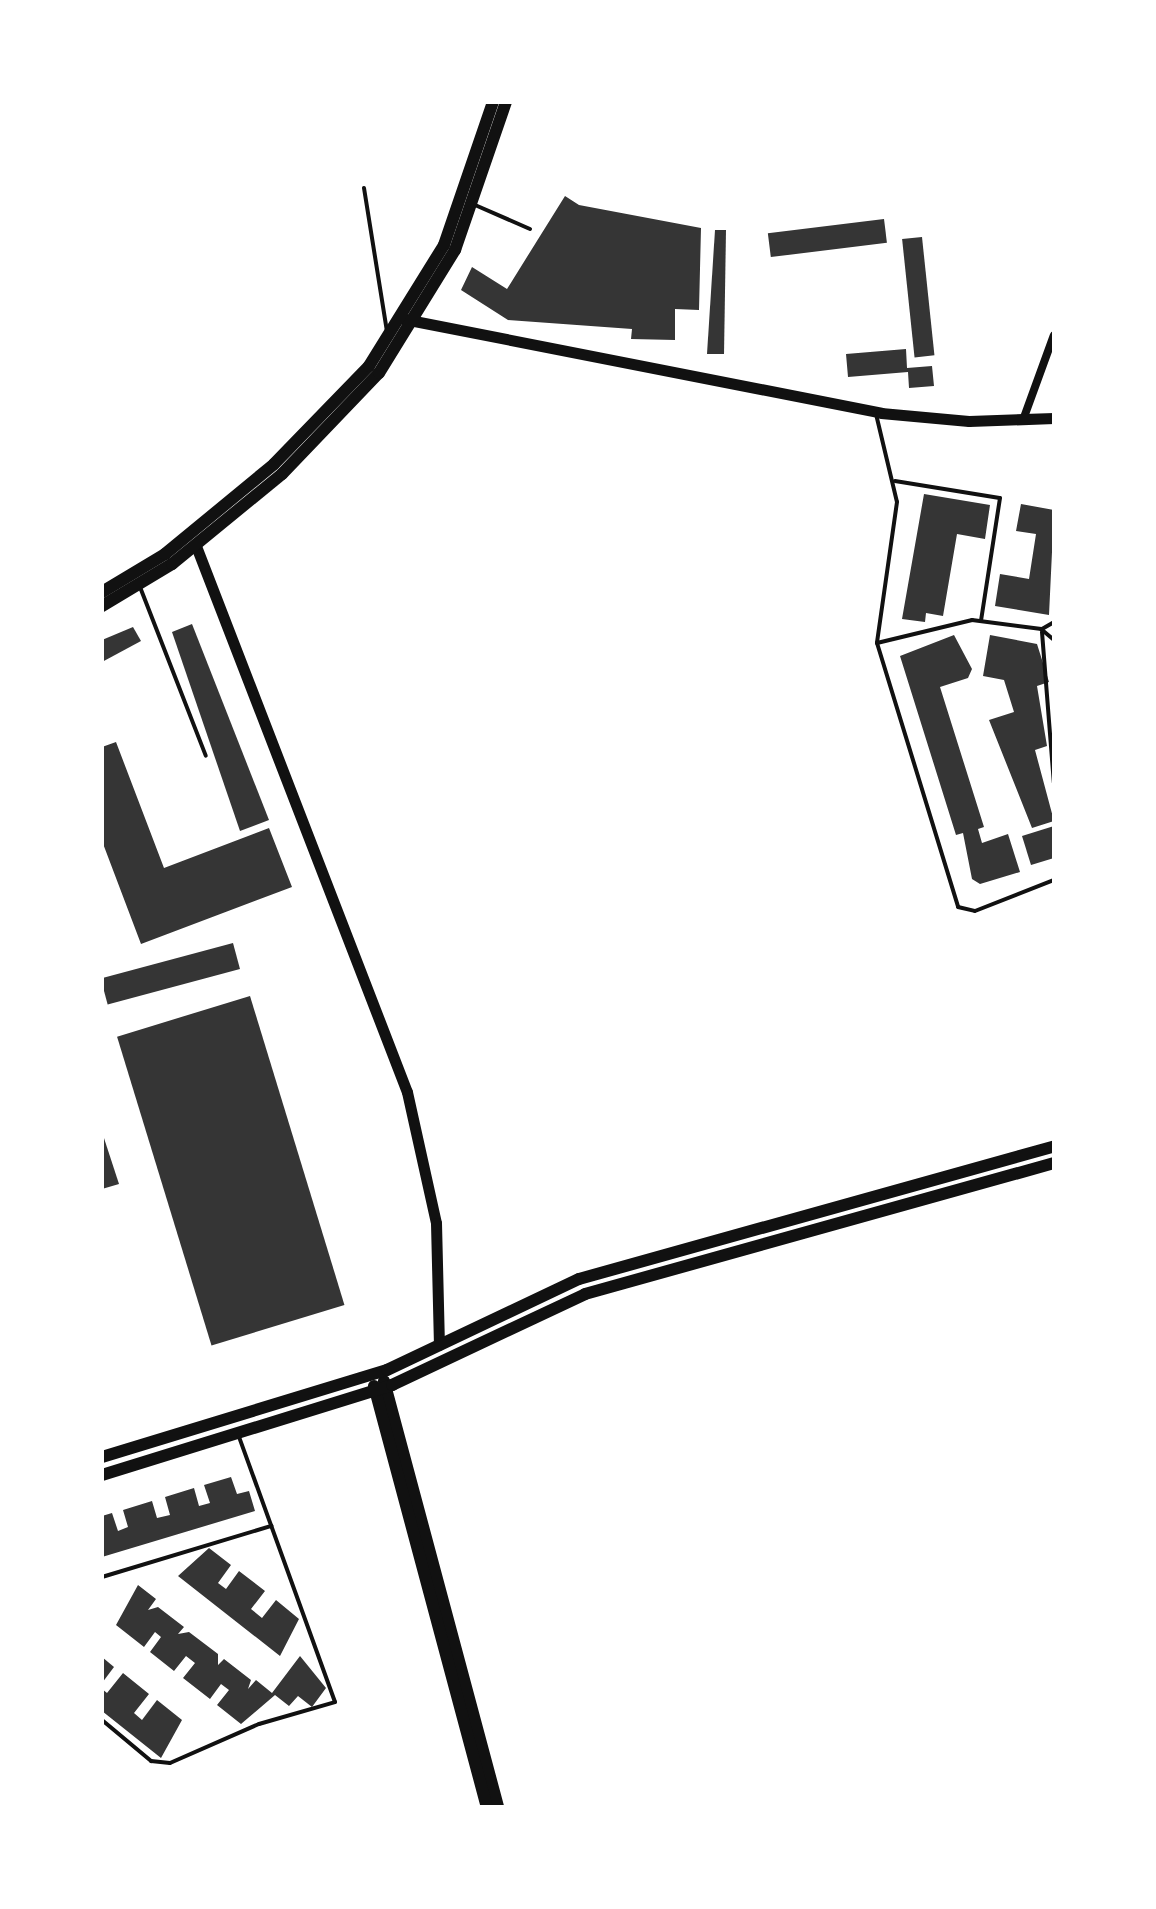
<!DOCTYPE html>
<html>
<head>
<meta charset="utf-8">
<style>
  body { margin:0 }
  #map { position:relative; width:1156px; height:1909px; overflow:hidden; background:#fff; font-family:"Playfair Display",serif }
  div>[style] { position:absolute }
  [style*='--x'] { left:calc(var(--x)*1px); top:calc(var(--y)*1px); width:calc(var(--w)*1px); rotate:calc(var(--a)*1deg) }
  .building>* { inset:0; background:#353535; transform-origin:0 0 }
  .service>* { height:4px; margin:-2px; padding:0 2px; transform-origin:2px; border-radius:2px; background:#111 }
  .minor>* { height:8px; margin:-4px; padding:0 4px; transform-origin:4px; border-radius:4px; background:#111 }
  .tertiary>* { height:11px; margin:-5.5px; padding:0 5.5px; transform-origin:5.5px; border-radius:5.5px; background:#111 }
  .secondary>* { height:12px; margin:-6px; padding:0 6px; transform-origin:6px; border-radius:6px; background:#111 }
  span { translate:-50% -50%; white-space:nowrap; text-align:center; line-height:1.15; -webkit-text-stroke:6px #fff; paint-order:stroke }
  .frame { position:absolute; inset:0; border:104px solid #fff; pointer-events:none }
</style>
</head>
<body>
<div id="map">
  <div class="building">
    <i style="clip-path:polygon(565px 196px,579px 205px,701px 228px,699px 310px,675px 309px,675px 340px,631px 339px,632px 329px,508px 320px,461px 290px,472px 267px,507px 289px)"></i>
    <i style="left:884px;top:219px;width:24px;height:117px;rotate:83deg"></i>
    <i style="clip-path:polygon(715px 230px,726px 230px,724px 354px,707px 354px)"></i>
    <i style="left:922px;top:237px;width:119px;height:20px;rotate:84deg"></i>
    <i style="clip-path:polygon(906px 349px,907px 368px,932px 366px,934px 386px,909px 388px,908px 372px,848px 377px,846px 354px)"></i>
    <i style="clip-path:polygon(924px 494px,990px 505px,985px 539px,957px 534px,943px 616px,926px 613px,925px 622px,902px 619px)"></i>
    <i style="clip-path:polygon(1021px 504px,1054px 510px,1049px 615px,995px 606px,1000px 574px,1029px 579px,1036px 534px,1016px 531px)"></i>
    <i style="clip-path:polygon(192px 624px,269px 820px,240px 831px,172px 632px)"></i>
    <i style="clip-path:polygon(133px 627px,141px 641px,102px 662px,102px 640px)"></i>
    <i style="clip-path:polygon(954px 635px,972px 669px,968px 678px,940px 687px,984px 827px,978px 829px,982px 843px,1008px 834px,1020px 872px,980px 884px,972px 879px,963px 833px,956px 835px,900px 656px)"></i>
    <i style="clip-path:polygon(990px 635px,1037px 644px,1049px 682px,1037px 686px,1047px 746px,1035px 750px,1054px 821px,1032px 828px,989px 720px,1014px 712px,1004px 680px,983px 676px)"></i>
    <i style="clip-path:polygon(116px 742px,164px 868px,269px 828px,292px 887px,141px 944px,102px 841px,102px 747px)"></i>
    <i style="clip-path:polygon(1054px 826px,1054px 858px,1031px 865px,1022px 836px)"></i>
    <i style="left:233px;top:943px;width:27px;height:137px;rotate:75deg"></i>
    <i style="left:250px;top:996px;width:323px;height:139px;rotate:73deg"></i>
    <i style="clip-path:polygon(102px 1132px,119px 1184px,102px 1189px)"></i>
    <i style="clip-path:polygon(231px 1477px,237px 1494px,249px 1491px,255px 1511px,102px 1557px,102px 1516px,112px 1513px,118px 1531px,128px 1527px,123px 1510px,152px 1501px,157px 1518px,170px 1515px,165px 1497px,194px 1488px,199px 1506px,210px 1503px,204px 1485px)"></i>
    <i style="clip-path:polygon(209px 1548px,231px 1565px,218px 1583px,226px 1589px,239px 1571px,265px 1591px,251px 1609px,262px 1618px,276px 1600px,299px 1619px,280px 1656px,178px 1576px)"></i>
    <i style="clip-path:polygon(138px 1585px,156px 1599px,148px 1610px,158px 1607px,184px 1627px,178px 1634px,189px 1632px,218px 1654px,218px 1665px,224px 1659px,251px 1680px,248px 1689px,256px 1680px,272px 1693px,300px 1656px,326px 1688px,312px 1707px,298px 1696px,289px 1706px,275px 1695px,241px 1724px,217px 1705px,229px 1690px,221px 1684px,210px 1699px,183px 1678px,195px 1663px,186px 1656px,174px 1671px,150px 1652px,161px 1637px,155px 1632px,144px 1647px,116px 1625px)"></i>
    <i style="clip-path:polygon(102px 1657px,114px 1667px,102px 1683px)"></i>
    <i style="clip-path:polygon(123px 1673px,149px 1694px,134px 1713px,142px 1720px,157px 1700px,182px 1720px,161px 1758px,102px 1711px,102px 1689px,107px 1693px)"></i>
  </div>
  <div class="service">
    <i style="--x:364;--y:188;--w:145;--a:80.9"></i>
    <i style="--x:475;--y:205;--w:60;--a:23.6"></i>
    <i style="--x:876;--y:414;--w:90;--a:76.6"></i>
    <i style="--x:897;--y:502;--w:142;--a:98.1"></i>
    <i style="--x:877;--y:643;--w:276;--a:72.9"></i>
    <i style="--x:958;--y:907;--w:17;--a:13"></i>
    <i style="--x:975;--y:911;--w:85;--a:-21.4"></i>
    <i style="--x:895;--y:481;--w:106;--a:9.2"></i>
    <i style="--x:1000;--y:498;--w:124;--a:98.8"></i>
    <i style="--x:140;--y:587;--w:181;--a:68.7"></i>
    <i style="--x:1042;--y:629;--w:14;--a:-30"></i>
    <i style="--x:1042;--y:632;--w:151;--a:85.5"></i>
    <i style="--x:877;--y:643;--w:98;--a:-13.6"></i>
    <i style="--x:972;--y:620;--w:70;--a:7.4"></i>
    <i style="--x:1041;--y:629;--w:17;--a:40"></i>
    <i style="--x:102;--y:1577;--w:177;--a:-16.8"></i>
    <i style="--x:102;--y:1720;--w:64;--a:39.9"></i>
    <i style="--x:151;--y:1761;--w:19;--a:6"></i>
    <i style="--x:170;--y:1763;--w:97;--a:-23.7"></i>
    <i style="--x:259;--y:1724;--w:79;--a:-16.1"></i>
    <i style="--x:335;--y:1702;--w:282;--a:-109.9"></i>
  </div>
  <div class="minor">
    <i style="--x:1023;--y:420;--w:90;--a:-70"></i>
  </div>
  <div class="tertiary">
    <i style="--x:404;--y:319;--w:486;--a:11.1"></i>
    <i style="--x:881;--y:413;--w:88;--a:5.2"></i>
    <i style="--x:969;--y:421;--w:85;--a:-2"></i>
    <i style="--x:196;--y:546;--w:585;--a:68.87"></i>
    <i style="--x:407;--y:1092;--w:134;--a:77.5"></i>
    <i style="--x:436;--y:1223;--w:122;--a:88.6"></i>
  </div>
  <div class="secondary">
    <i style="--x:102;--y:592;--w:74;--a:-31.1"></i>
    <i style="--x:165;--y:554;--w:141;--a:-39.5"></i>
    <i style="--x:274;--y:464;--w:136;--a:-45.9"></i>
    <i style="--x:369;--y:366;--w:142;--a:-58.2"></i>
    <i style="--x:444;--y:245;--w:151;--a:-71.1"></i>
    <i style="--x:102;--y:606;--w:82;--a:-31"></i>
    <i style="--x:172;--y:564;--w:142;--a:-39.3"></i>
    <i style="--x:282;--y:474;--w:140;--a:-46.2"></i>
    <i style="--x:379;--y:373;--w:145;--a:-58.3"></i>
    <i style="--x:455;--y:250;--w:157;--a:-71"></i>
    <i style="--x:384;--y:1381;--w:441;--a:75"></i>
    <i style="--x:374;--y:1386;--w:436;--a:75"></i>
    <i style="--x:102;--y:1457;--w:298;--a:-17"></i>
    <i style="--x:387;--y:1370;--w:212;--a:-25.4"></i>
    <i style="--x:579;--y:1279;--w:493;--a:-15.6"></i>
    <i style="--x:102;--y:1475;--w:304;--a:-17.2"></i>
    <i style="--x:392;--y:1385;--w:213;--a:-25.2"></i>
    <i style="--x:585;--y:1294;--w:487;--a:-15.6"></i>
  </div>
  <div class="frame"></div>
</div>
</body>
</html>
